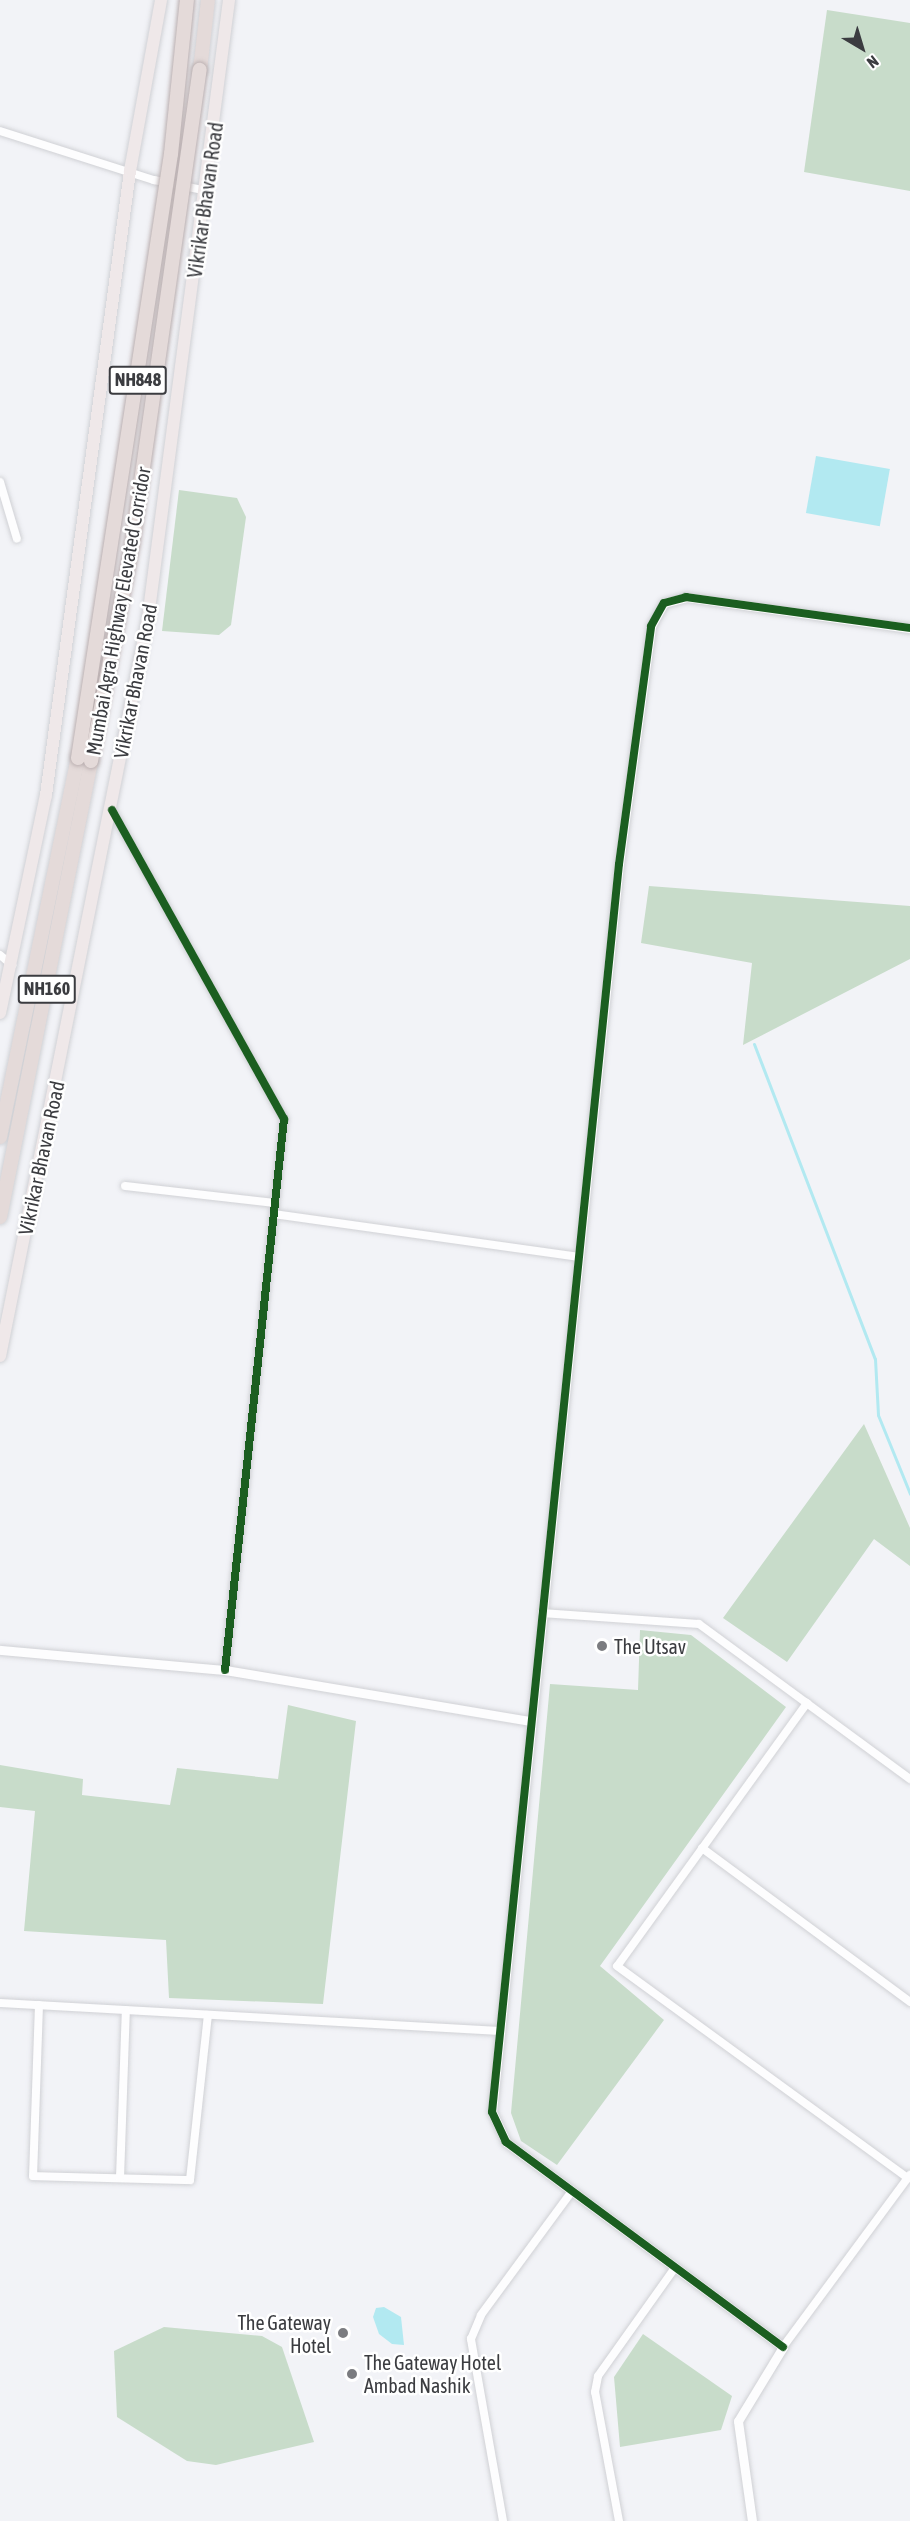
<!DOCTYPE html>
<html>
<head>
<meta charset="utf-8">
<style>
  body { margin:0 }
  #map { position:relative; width:910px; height:2521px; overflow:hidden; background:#f2f3f7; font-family:"Asap Condensed",sans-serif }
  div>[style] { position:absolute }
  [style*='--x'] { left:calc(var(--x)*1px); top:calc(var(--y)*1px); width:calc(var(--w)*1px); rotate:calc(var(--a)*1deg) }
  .green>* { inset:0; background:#c8dcca }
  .water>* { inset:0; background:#b2e9f1; transform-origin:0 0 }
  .stream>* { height:3px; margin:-1.5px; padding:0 1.5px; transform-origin:1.5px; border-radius:1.5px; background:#b2e9f1 }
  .roads { filter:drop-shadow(0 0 2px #d0d1d5) drop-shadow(0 0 2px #d0d1d5) }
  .minor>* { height:8px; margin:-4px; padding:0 4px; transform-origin:4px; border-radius:4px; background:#fdfdfe }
  .tertiary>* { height:9px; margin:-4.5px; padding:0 4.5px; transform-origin:4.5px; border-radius:4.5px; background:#fdfdfe }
  .primary>* { height:12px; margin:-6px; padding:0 6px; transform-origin:6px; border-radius:6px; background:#efe8e9 }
  .motorway>* { height:14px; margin:-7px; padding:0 7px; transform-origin:7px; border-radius:7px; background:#e4dad9 }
  .bridges { filter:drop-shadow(0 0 2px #baafb0) drop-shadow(0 0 2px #baafb0) }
  .motorway-bridge>* { height:14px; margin:-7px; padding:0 7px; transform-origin:7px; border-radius:7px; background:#e4dad9 }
  .cycleway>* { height:8px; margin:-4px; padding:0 4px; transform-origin:4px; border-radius:4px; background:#1b5e20 }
  .dots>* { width:16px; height:16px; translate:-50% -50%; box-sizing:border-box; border:3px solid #fff; border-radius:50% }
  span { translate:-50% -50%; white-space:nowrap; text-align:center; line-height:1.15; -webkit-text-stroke:5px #fff; paint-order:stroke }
  .shield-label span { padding:2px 4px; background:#fff; border:2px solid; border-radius:4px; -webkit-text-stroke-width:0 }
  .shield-label { font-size:18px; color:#3b3c40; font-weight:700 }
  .street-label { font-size:20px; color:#3b3c40 }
  .poi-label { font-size:20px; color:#3b3c40 }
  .left { translate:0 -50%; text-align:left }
  .right { translate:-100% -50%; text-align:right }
  .north { position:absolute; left:832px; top:18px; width:60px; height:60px; -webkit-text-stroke:4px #fff; paint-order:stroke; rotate:142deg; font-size:16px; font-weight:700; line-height:24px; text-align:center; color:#3b3c40 }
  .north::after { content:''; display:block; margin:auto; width:21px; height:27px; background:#3b3c40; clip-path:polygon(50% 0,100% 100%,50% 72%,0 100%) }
</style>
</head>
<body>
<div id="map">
  <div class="green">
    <i style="clip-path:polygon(827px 10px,910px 23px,910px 191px,804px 172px)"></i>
    <i style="clip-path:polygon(179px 490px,237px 498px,246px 517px,231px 625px,219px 635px,162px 631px)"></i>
    <i style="clip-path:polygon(649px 886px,910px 906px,910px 959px,743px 1045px,752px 963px,641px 943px)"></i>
    <i style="clip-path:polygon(864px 1424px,910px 1528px,910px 1566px,874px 1539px,787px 1662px,723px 1618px)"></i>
    <i style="clip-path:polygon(640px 1630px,691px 1635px,786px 1707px,600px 1966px,664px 2020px,557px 2165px,521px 2141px,511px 2113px,550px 1684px,638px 1690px)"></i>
    <i style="clip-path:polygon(288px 1705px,356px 1721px,323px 2004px,169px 1998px,166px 1940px,24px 1931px,35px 1811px,0 1807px,0 1765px,83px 1779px,82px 1795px,170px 1805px,177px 1768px,278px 1779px)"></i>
    <i style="clip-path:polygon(164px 2327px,262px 2336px,282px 2347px,314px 2442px,216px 2465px,187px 2461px,117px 2417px,114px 2351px)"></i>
    <i style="clip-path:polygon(643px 2334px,732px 2396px,721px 2430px,620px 2447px,614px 2377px)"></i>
  </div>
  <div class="water">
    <i style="left:816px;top:456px;width:75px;height:58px;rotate:10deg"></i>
    <i style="clip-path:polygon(384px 2307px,401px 2317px,404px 2345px,392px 2344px,379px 2334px,373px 2317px,376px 2308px)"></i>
  </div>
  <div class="stream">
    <i style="--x:754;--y:1044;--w:337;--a:69"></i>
    <i style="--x:875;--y:1359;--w:56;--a:86.9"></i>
    <i style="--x:878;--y:1415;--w:85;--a:67.9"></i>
  </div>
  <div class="roads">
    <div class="minor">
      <i style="--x:0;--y:131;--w:162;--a:17.7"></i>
      <i style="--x:154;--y:180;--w:54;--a:11.7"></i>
      <i style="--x:0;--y:482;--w:59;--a:73.4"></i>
      <i style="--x:112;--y:810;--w:354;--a:60.9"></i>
      <i style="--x:284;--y:1119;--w:554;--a:96.11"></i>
      <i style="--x:0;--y:955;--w:16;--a:40"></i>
      <i style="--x:125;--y:1186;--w:151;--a:6.5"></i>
      <i style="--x:274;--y:1214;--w:308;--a:8"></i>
      <i style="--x:542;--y:1613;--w:157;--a:4"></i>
      <i style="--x:699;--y:1624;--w:262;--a:36.3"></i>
      <i style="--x:807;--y:1703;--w:324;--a:125.8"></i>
      <i style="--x:617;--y:1966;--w:360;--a:36.1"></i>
      <i style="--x:702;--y:1848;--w:259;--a:36.5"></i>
      <i style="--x:0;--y:2003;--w:501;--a:3.21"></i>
      <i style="--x:39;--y:2005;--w:171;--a:92"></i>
      <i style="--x:33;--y:2176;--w:157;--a:1.5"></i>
      <i style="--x:190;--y:2180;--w:166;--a:-83.8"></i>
      <i style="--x:120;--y:2178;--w:168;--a:-88"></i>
      <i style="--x:783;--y:2347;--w:214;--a:-53.6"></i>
      <i style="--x:503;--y:2521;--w:185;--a:-100"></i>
      <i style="--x:471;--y:2339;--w:26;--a:-67"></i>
      <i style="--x:481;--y:2315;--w:150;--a:-53.7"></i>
      <i style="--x:619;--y:2521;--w:131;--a:-100.5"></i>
      <i style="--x:595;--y:2392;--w:16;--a:-79"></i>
      <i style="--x:598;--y:2376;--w:131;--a:-54.6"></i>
    </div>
    <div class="tertiary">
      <i style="--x:0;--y:1650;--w:226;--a:5.1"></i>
      <i style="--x:225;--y:1670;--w:310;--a:9.5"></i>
      <i style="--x:752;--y:2521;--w:101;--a:-98"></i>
      <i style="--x:738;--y:2421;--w:87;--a:-58.7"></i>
      <i style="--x:783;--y:2347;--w:345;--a:-143.5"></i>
      <i style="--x:506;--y:2142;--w:33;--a:-115"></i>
      <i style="--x:492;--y:2112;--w:1254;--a:-84.19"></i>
      <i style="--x:619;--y:864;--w:240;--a:-82.3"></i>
      <i style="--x:651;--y:626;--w:26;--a:-61"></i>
      <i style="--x:664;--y:603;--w:23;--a:-15"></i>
      <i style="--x:686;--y:597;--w:226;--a:7.9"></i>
    </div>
    <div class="primary">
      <i style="--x:0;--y:1013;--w:223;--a:-78.1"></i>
      <i style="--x:46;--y:795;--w:630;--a:-82.33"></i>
      <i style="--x:130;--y:171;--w:174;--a:-79.7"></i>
      <i style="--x:0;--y:1356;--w:753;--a:-78.66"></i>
      <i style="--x:148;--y:618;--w:623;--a:-82.53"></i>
    </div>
    <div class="motorway">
      <i style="--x:200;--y:70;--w:70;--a:-83.5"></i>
      <i style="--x:0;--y:1137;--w:387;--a:-78.4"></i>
      <i style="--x:0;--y:1217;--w:465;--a:-78.7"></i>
    </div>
  </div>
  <div class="bridges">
    <div class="motorway-bridge">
      <i style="--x:78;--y:758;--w:611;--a:-81.25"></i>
      <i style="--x:171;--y:154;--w:155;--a:-84.1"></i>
      <i style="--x:91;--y:761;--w:220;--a:-79.3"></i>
      <i style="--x:132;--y:545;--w:480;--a:-81.9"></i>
    </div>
  </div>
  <div class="cycleway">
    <i style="--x:112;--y:810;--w:354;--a:60.9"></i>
    <i style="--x:284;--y:1119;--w:554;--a:96.11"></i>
    <i style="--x:783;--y:2347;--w:345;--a:-143.5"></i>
    <i style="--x:506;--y:2142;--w:33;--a:-115"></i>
    <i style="--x:492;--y:2112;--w:1254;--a:-84.19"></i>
    <i style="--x:619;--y:864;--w:240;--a:-82.3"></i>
    <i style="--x:651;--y:626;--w:26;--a:-61"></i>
    <i style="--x:664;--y:603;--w:23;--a:-15"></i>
    <i style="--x:686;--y:597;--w:226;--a:7.9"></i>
  </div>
  <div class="dots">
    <i style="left:602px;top:1646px;background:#7b7c80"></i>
    <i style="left:343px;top:2333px;background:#7b7c80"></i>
    <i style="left:352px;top:2374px;background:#7b7c80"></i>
  </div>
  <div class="shield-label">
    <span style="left:138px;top:380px">NH848</span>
    <span style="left:47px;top:989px">NH160</span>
  </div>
  <div class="street-label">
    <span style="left:205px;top:200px;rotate:-82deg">Vikrikar Bhavan Road</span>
    <span style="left:118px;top:611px;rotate:-80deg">Mumbai Agra Highway Elevated Corridor</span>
    <span style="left:135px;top:681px;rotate:-79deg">Vikrikar Bhavan Road</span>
    <span style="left:41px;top:1158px;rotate:-78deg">Vikrikar Bhavan Road</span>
  </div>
  <div class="poi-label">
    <span class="left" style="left:614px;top:1646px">The Utsav</span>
    <span class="right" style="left:331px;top:2334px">The Gateway<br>Hotel</span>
    <span class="left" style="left:364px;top:2374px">The Gateway Hotel<br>Ambad Nashik</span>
  </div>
  <div class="north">N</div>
</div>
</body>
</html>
